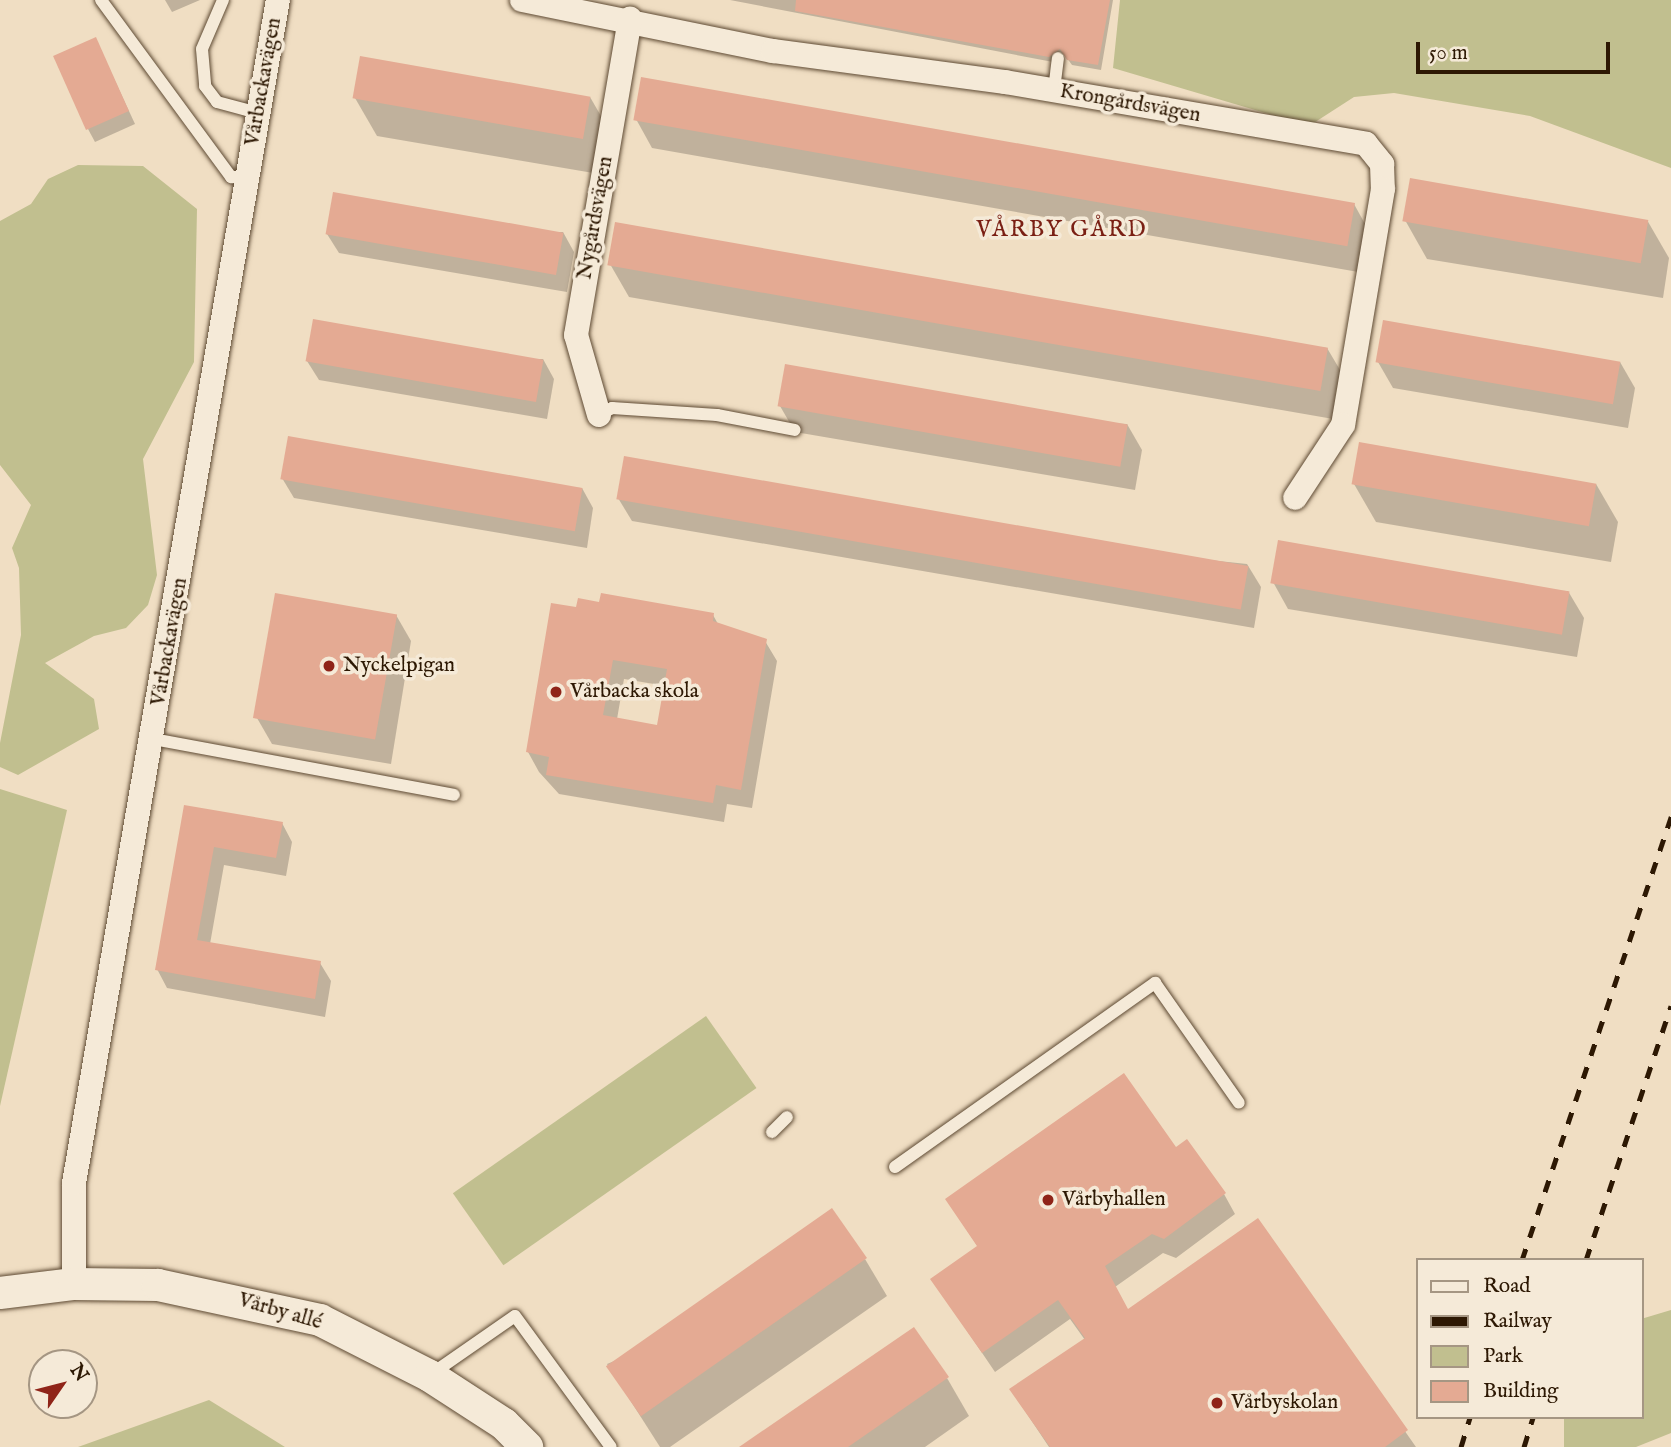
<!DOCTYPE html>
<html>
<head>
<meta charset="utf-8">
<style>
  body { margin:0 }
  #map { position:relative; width:1671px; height:1447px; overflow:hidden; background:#f0dec3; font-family:"IM FELL English",serif }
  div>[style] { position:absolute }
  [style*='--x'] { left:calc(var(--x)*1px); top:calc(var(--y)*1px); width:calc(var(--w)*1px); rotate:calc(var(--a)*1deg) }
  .green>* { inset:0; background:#c1bf8f; transform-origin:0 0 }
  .shadow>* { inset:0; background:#0003 }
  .building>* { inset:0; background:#e4aa93; transform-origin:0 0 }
  .roads { filter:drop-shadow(0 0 2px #5e4a33) drop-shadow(0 0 2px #5e4a33) }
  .service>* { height:12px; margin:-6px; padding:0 6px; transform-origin:6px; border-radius:6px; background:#f5ead8 }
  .minor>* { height:24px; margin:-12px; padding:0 12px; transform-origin:12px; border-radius:12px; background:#f5ead8 }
  .tertiary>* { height:32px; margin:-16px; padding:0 16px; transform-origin:16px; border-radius:16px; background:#f5ead8 }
  .rail>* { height:5px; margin-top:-2.5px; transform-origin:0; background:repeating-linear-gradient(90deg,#2d1803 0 12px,transparent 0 24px) }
  .dots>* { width:19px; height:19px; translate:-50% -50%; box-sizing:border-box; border:4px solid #f5ead8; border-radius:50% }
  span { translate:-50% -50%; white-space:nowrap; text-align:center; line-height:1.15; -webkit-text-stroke:7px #f5ead8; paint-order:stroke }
  .street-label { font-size:21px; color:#2d1803 }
  .poi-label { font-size:21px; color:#2d1803 }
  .left { translate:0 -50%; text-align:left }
  .neighbourhood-label { font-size:23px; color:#7a1f14; letter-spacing:2px }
  .legend { position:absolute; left:1416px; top:1258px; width:228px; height:161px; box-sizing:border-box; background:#f5ead8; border:2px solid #a59683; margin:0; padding:9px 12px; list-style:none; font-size:21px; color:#2d1803 }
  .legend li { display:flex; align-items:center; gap:14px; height:35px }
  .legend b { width:35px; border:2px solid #a59683 }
  .north { position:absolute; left:28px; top:1349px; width:70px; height:70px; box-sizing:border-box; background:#f5ead8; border:2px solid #a59683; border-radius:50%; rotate:55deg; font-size:19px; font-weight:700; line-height:28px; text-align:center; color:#2d1803 }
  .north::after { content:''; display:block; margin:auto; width:24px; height:32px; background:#8f2418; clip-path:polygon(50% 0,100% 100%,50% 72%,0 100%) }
  .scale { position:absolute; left:1416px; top:42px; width:194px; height:32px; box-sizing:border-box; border:4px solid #2d1803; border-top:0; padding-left:9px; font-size:21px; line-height:24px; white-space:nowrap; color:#2d1803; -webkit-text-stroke:5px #f5ead8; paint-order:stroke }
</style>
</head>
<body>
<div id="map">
  <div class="green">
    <i style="clip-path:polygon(1120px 0,1671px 0,1671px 168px,1530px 116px,1394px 93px,1354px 97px,1309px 126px,1113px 68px)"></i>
    <i style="clip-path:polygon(78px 165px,143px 166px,197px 209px,194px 362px,143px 459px,157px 575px,148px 605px,126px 628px,94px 636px,45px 663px,94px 699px,99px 729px,18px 775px,0 767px,0 743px,21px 635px,19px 568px,12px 548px,31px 505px,0 465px,0 221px,31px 204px,48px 179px)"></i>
    <i style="clip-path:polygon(0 789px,67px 810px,0 1106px)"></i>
    <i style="left:706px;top:1016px;width:88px;height:309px;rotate:55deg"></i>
    <i style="clip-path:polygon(1671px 1310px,1671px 1433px,1636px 1447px,1564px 1447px,1564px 1417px,1641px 1417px,1641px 1319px)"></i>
    <i style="clip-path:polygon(209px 1400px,285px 1447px,78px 1447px)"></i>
  </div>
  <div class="shadow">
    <i style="clip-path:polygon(165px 0,200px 0,172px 12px)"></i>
    <i style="clip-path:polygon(730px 0,1113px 0,1101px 70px,1072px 65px,1064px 54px,1053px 62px)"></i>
    <i style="clip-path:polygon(96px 40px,135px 124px,95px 142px,88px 129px)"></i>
    <i style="clip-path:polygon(590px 97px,612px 135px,605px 175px,377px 136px,355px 98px)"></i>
    <i style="clip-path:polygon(636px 119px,1354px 204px,1370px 233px,1364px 273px,652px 148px)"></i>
    <i style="clip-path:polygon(1405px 220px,1647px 220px,1669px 258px,1663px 298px,1427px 259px)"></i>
    <i style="clip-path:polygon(563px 232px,574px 252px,567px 292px,339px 253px,327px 234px)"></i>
    <i style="clip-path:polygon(610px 264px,1327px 348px,1346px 380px,1339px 420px,629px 297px)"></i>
    <i style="clip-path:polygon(543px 359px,554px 379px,547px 419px,319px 380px,307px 361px)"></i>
    <i style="clip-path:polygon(1378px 362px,1620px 362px,1635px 388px,1628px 428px,1393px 388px)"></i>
    <i style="clip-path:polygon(780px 406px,1127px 424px,1142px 450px,1135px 490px,795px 432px)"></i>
    <i style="clip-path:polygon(282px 478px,582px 488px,593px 508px,587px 548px,294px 498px)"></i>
    <i style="clip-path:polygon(1354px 484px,1596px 484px,1618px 522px,1611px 562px,1376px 522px)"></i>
    <i style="clip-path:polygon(618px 498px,1247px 564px,1261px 587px,1254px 628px,632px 521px)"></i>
    <i style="clip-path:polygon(1273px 582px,1568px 591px,1584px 618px,1577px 657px,1288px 609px)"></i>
    <i style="clip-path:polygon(evenodd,577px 609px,713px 615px,718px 624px,765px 641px,777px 661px,752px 808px,727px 804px,724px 822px,559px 794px,539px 772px,528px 752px,577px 609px,624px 679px,666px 686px,658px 727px,617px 719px,624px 679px)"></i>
    <i style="clip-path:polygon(396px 615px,411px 641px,391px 764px,272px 744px,257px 718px)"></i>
    <i style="clip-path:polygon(185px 807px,282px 823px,292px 842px,286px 876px,224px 865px,210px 944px,320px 963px,331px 981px,325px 1017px,167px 988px,157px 969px)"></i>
    <i style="clip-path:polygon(1175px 1149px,1224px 1194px,1235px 1214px,1176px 1258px,1163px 1253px,1115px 1287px,1128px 1311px,1258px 1221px,1416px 1447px,1049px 1447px,1011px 1390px,1085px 1340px,1070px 1319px,995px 1372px,932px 1279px,978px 1247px,947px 1200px)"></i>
    <i style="clip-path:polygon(865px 1259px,887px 1296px,670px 1447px,660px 1447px,607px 1364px)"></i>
    <i style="clip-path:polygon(947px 1378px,969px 1416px,925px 1447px,742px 1447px)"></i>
  </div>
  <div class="building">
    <i style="clip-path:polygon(796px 0,1110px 0,1098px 65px,1067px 60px,1060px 49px,1049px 57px,795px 11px)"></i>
    <i style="left:96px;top:37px;width:81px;height:47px;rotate:66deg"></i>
    <i style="left:360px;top:56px;width:234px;height:43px;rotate:10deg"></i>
    <i style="left:641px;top:77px;width:725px;height:44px;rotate:10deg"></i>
    <i style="left:1410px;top:178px;width:242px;height:44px;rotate:10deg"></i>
    <i style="left:333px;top:192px;width:234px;height:43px;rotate:10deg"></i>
    <i style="left:615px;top:222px;width:724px;height:44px;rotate:10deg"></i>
    <i style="left:313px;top:319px;width:234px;height:43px;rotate:10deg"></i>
    <i style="left:1383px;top:320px;width:241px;height:43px;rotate:10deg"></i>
    <i style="left:785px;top:364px;width:348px;height:43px;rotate:10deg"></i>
    <i style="left:288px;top:436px;width:299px;height:44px;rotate:10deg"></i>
    <i style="left:1359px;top:442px;width:241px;height:43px;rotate:10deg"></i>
    <i style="left:624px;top:456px;width:634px;height:44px;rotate:10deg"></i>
    <i style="left:1278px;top:540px;width:296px;height:44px;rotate:10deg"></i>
    <i style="left:275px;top:593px;width:124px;height:127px;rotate:10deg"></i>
    <i style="clip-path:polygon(evenodd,601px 593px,714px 613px,713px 621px,767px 639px,741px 790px,716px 785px,713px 803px,546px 775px,549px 757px,526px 752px,551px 603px,576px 607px,578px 598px,599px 602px,601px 593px,613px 660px,667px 669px,657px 725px,603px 715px,613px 660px)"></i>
    <i style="clip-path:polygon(184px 805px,283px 822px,276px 858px,214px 847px,197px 940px,321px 961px,315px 999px,155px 970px)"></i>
    <i style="clip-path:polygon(1124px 1073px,1176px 1147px,1187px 1139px,1226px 1193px,1164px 1239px,1152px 1234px,1105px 1266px,1128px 1309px,1258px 1218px,1408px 1430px,1385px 1447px,1050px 1447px,1009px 1389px,1085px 1338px,1058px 1300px,982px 1353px,930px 1279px,977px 1246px,945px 1199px)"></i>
    <i style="left:832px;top:1208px;width:61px;height:276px;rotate:55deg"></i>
    <i style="clip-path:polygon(914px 1327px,949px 1377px,848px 1447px,739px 1447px)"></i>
  </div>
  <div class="roads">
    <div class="service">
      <i style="--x:101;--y:0;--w:220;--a:53.7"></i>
      <i style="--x:231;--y:177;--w:16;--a:0"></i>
      <i style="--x:223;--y:0;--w:53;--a:113.2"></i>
      <i style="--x:202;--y:49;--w:37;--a:85"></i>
      <i style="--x:205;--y:86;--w:20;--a:53"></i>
      <i style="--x:217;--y:102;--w:42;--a:15"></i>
      <i style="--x:1054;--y:90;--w:32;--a:-83"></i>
      <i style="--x:599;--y:415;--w:15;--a:-28"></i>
      <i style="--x:612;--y:408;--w:105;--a:3.8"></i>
      <i style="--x:717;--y:415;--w:79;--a:10.9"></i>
      <i style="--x:153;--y:739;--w:306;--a:10.5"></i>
      <i style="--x:772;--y:1132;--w:21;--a:-45"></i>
      <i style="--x:895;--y:1167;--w:319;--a:-35.3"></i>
      <i style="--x:1155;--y:983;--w:146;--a:55"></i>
      <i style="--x:430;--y:1375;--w:103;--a:-34.8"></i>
      <i style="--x:515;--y:1316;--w:162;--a:53.8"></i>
    </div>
    <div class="minor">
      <i style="--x:522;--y:0;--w:256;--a:11.5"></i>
      <i style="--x:773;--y:51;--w:234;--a:7.6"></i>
      <i style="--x:1005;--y:82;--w:366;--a:9.7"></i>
      <i style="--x:1366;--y:144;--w:26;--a:51"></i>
      <i style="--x:1382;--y:164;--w:25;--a:88"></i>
      <i style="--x:1383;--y:189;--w:239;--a:99.6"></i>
      <i style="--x:1343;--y:425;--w:87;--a:123.3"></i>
      <i style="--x:599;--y:415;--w:83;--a:-106"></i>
      <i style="--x:576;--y:335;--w:321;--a:-80.3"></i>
      <i style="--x:74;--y:1284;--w:101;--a:-90"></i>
      <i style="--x:74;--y:1183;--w:1200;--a:-80.22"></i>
    </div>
    <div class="tertiary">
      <i style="--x:0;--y:1293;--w:75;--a:-6.9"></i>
      <i style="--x:74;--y:1284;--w:84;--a:0.7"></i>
      <i style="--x:158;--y:1285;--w:166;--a:12.2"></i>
      <i style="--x:320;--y:1320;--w:123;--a:27"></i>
      <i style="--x:430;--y:1376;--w:88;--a:33"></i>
      <i style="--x:504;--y:1424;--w:33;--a:45"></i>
    </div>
  </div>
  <div class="rail">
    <i style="--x:1522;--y:1260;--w:468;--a:-71.4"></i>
    <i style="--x:1586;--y:1260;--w:268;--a:-71.5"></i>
    <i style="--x:1461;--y:1447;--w:31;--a:-73"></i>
    <i style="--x:1524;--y:1447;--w:31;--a:-73"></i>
  </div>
  <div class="dots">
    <i style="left:329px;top:666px;background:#8f2418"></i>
    <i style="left:556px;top:692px;background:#8f2418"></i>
    <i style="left:1048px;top:1200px;background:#8f2418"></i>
    <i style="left:1217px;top:1403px;background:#8f2418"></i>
  </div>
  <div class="street-label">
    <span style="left:264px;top:82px;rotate:-80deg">Vårbackavägen</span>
    <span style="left:1130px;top:104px;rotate:10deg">Krongårdsvägen</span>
    <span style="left:596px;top:218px;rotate:-80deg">Nygårdsvägen</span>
    <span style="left:170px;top:642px;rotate:-80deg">Vårbackavägen</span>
    <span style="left:280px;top:1312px;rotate:16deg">Vårby allé</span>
  </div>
  <div class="poi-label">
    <span class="left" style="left:343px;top:666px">Nyckelpigan</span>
    <span class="left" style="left:570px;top:692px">Vårbacka skola</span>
    <span class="left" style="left:1062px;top:1200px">Vårbyhallen</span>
    <span class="left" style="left:1231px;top:1403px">Vårbyskolan</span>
  </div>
  <div class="neighbourhood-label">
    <span style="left:1062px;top:230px">VÅRBY GÅRD</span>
  </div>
  <ul class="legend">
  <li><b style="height:9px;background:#f5ead8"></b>Road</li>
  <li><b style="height:9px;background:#2d1803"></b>Railway</li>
  <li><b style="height:19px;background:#c1bf8f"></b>Park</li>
  <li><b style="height:19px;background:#e4aa93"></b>Building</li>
  </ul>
  <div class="north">N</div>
  <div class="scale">50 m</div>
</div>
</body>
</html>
